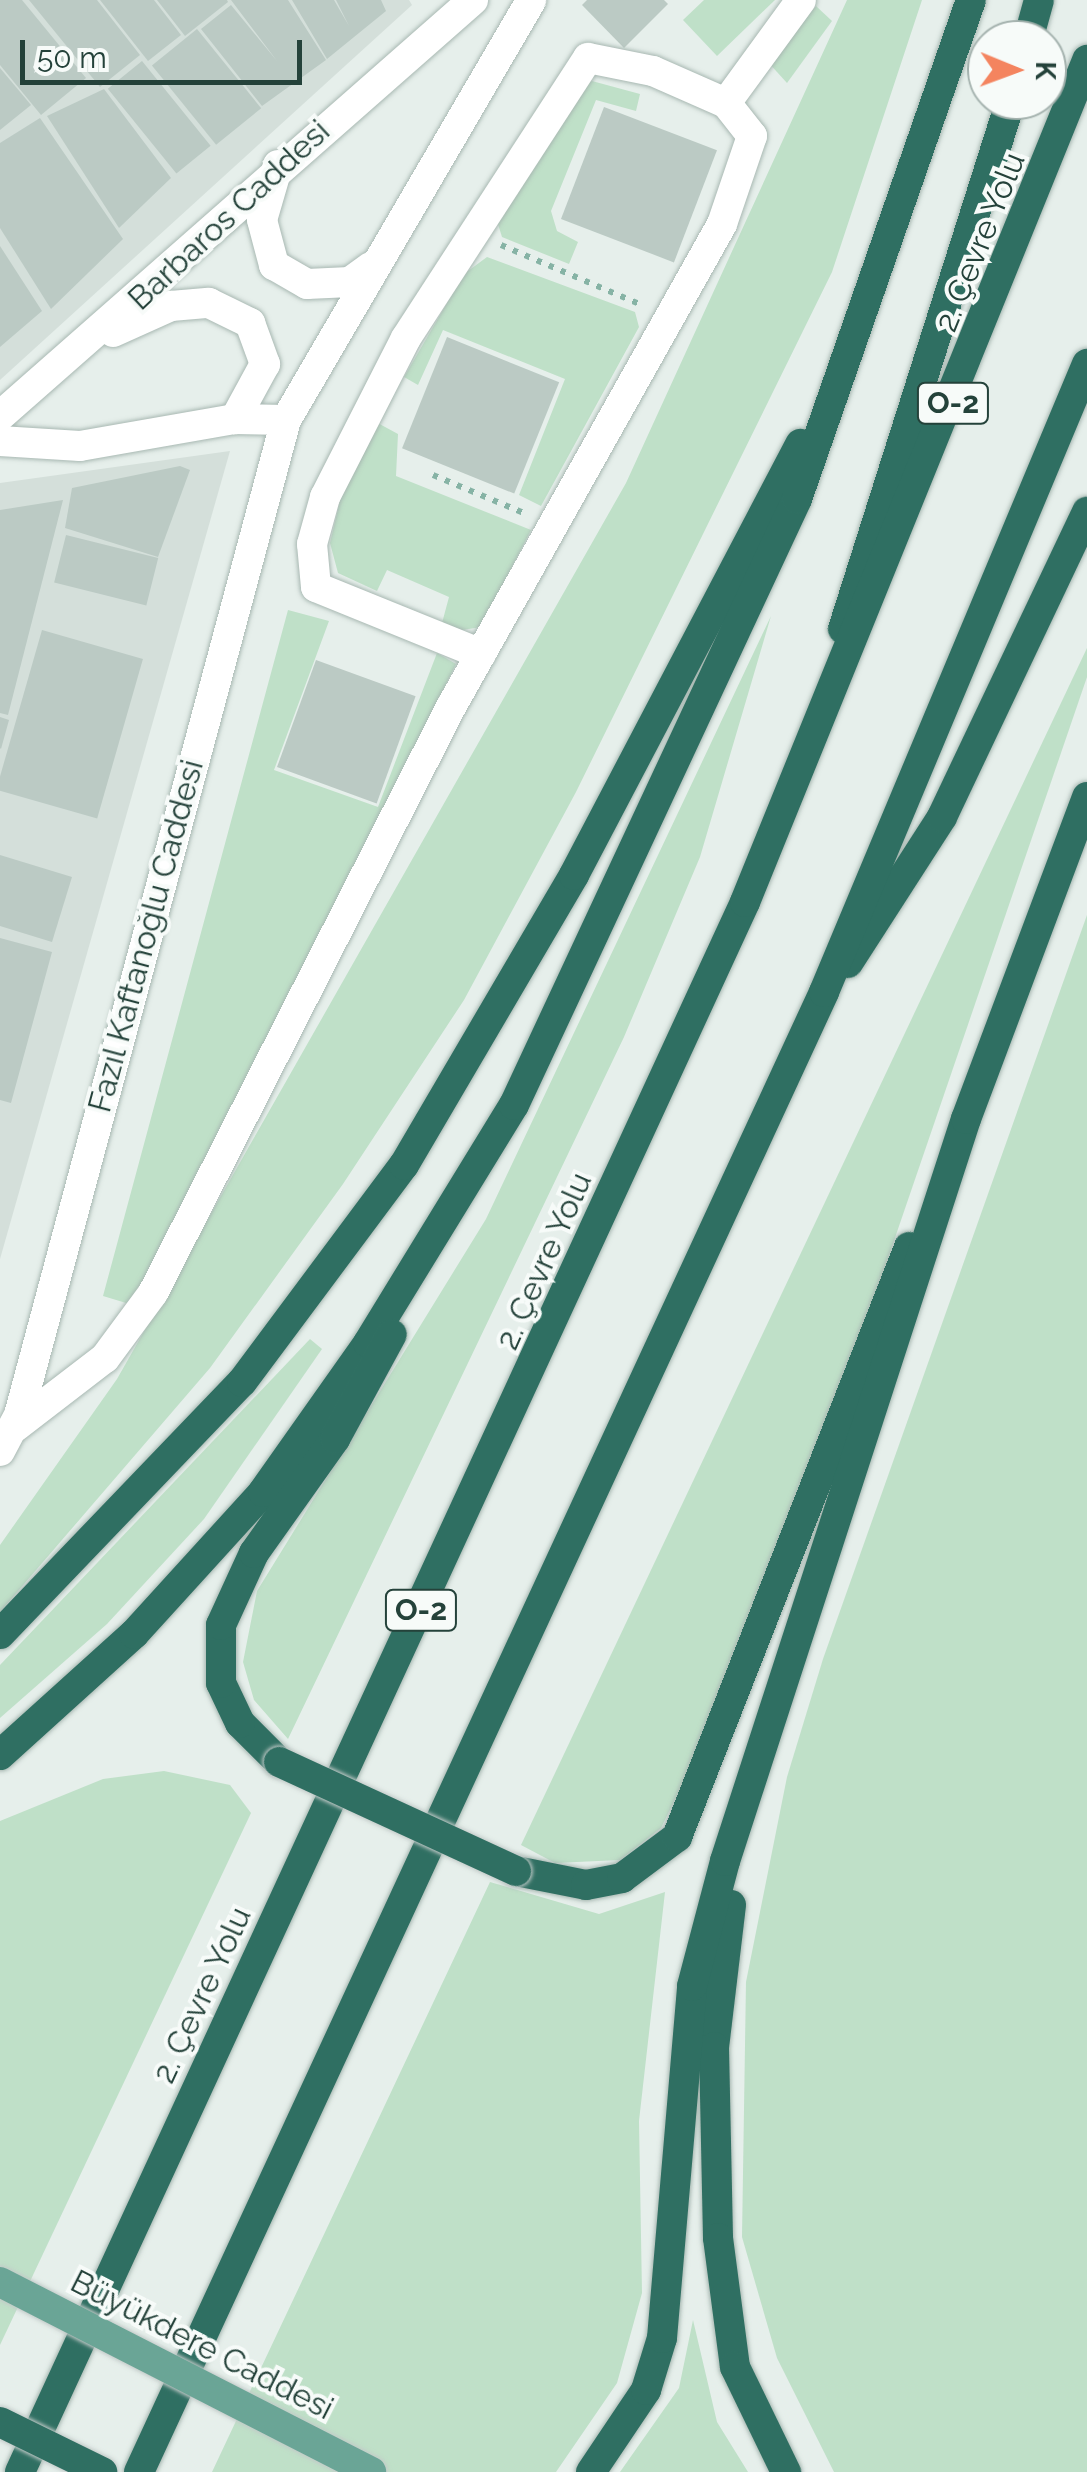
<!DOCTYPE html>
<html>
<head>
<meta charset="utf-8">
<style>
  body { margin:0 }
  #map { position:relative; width:1087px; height:2472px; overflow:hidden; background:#e6efeb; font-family:Raleway,sans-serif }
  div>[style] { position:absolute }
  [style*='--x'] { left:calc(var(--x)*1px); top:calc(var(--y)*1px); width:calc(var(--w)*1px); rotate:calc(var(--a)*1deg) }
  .built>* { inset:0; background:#d4dfda }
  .green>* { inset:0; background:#bfe0c8 }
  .building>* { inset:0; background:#bbcac4; transform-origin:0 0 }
  .path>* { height:6px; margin-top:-3px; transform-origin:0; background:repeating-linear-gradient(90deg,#86b3a5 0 5px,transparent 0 13px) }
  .roads { filter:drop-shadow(0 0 2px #a8b8b2) drop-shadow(0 0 2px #a8b8b2) }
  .minor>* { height:30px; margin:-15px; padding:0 15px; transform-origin:15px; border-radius:15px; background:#fff }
  .tertiary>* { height:30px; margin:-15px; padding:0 15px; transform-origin:15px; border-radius:15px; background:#fff }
  .motorway>* { height:30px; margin:-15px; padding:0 15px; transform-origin:15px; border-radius:15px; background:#2f6f62 }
  .bridges { filter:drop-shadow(0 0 2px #c2cac8) drop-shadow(0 0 2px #c2cac8) }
  .primary-bridge>* { height:30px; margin:-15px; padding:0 15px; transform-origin:15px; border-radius:15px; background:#6aa596 }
  .motorway-bridge>* { height:30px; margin:-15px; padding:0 15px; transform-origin:15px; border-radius:15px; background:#2f6f62 }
  span { translate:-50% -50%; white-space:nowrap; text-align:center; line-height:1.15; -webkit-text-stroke:8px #f7fbf9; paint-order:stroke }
  .shield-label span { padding:2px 8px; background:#f7fbf9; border:2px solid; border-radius:8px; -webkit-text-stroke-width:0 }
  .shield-label { font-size:30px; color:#24423a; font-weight:700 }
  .street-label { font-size:32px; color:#24423a }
  .north { position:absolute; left:967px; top:20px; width:100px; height:100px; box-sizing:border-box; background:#f7fbf9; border:2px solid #a3b1ad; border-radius:50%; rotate:91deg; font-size:28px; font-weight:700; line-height:40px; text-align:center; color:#24423a }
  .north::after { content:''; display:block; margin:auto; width:35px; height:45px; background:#f4845f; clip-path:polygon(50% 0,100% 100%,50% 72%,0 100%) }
  .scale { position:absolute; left:20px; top:40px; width:282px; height:45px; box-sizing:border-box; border:5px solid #24423a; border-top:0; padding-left:12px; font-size:30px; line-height:35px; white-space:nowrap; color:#24423a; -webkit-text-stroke:8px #f7fbf9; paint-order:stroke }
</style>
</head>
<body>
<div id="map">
  <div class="built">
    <i style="clip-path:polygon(0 0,409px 0,412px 5px,0 380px)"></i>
    <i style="clip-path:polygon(230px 451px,0 1259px,0 483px)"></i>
  </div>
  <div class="green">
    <i style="clip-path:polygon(704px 0,775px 0,717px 56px,683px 20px)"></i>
    <i style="clip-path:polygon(847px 0,922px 0,832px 272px,576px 792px,464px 1000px,343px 1184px,210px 1368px,0 1612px,0 1545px,117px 1379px,626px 483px)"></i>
    <i style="clip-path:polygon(816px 6px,832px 21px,787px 83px,767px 61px)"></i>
    <i style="clip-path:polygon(592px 81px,640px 94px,636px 111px,596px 100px,551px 211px,557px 231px,578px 242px,569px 264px,502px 237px,497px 221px,577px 88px)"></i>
    <i style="clip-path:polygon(487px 257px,635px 312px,639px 327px,541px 506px,519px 495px,565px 379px,443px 330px,418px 385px,404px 377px,464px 274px)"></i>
    <i style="clip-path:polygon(374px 421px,398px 434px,396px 476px,531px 530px,481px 627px,456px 631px,442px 623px,449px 597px,387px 570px,377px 591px,338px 573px,330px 543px,346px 475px)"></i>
    <i style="clip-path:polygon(288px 610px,329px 621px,274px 770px,378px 807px,437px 653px,456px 664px,136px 1306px,103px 1296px)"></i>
    <i style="clip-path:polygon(771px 616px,700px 857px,624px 1037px,288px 1739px,254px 1700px,243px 1662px,257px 1591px,486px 1219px)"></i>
    <i style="clip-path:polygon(1087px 648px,1087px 677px,873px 1302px,683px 1783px,661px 1828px,620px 1860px,555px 1863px,521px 1845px)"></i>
    <i style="clip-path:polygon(1087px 915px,1087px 2472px,834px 2472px,777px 2358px,742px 2237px,746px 1982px,787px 1777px,823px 1659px)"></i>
    <i style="clip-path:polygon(310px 1339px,322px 1349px,204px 1519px,107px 1624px,0 1718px,0 1665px)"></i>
    <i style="clip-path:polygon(164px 1771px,230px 1785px,251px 1813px,0 2345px,0 1821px,103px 1779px)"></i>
    <i style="clip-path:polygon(490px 1882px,599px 1914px,665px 1892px,639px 2121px,642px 2293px,617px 2383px,556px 2472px,212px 2472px)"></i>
    <i style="clip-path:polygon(693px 2320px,717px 2422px,748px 2472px,620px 2472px,679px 2388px)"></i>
  </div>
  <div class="building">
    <i style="clip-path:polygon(0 0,22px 0,86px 78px,41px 115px,0 65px)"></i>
    <i style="clip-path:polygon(29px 0,97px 0,140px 55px,100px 87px)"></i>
    <i style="clip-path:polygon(100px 0,154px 0,181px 35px,148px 61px)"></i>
    <i style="clip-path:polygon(157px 0,227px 0,228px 2px,185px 36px)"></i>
    <i style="clip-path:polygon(231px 0,288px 0,326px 60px,262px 106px,201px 29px,231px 5px,277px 61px)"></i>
    <i style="clip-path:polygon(292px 0,334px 0,349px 26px,336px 0,381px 0,386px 11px,327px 59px)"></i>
    <i style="clip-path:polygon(587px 0,664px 0,668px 4px,624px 48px,582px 5px)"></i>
    <i style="left:197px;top:29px;width:102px;height:58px;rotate:51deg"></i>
    <i style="left:142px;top:61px;width:109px;height:44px;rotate:51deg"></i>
    <i style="clip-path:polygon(0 68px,31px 105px,0 130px)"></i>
    <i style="clip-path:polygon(104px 89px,171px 178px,119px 228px,47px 116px)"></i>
    <i style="left:604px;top:107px;width:121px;height:120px;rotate:21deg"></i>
    <i style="clip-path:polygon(40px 118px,123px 239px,51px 309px,0 228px,0 143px)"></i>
    <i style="clip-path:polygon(0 246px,42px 311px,0 347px)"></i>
    <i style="left:447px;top:337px;width:121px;height:120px;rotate:22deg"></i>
    <i style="clip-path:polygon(180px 466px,190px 470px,158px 557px,65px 528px,72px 488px)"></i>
    <i style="clip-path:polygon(63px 500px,8px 715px,0 713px,0 510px)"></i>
    <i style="left:66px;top:535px;width:95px;height:49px;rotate:14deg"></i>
    <i style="left:42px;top:630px;width:105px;height:166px;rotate:16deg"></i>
    <i style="left:316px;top:660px;width:106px;height:114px;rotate:20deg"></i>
    <i style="clip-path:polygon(0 717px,9px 720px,1px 749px,0 748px)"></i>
    <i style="clip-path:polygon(0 855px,72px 877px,52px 942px,0 926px)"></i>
    <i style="clip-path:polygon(0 938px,52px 952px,11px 1103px,0 1100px)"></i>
  </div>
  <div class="path">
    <i style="--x:501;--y:245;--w:153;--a:23.1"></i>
    <i style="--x:433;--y:475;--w:99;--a:22.7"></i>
  </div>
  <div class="roads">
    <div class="minor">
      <i style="--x:481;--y:654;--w:178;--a:-157.9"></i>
      <i style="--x:316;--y:587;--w:43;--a:-95.3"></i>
      <i style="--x:312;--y:544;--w:49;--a:-74.5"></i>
      <i style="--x:325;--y:497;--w:178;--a:-63"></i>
      <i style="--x:406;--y:338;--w:334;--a:-57"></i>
      <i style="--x:588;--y:58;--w:66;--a:11.3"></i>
      <i style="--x:653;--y:71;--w:80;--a:23.7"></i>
      <i style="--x:15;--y:1427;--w:113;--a:-37.5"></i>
      <i style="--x:105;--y:1358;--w:81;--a:-53.6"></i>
      <i style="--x:153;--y:1293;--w:657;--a:-63.05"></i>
      <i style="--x:451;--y:707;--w:554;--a:-60.7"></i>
      <i style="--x:722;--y:224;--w:93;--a:-71.2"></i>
      <i style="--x:752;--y:136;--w:42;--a:-128.2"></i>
      <i style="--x:726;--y:103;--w:127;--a:-53.9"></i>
    </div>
    <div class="tertiary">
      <i style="--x:278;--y:165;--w:57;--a:106.2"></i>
      <i style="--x:262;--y:220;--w:47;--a:75.1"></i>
      <i style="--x:274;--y:265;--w:38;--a:30"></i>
      <i style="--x:307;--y:284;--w:43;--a:-2.7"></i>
      <i style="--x:350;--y:282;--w:26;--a:-36"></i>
      <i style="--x:113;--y:332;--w:64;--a:-24.1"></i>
      <i style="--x:171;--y:306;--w:38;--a:-5"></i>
      <i style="--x:209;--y:303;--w:46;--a:26"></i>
      <i style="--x:250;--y:323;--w:44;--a:69.9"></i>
      <i style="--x:265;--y:364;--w:63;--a:118.6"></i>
      <i style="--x:0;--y:416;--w:630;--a:-41.33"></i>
      <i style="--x:0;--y:441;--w:80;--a:3.6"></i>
      <i style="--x:80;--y:446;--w:157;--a:-9.9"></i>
      <i style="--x:235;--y:419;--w:51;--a:1.1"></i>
      <i style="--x:0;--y:1451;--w:41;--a:-62.2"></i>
      <i style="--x:19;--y:1415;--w:1030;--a:-74.98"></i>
      <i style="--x:286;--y:420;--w:486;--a:-59.7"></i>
    </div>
    <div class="motorway">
      <i style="--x:1028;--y:40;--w:41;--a:-74.6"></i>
      <i style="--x:843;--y:629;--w:555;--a:-72.38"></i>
      <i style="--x:848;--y:963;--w:174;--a:-57.2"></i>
      <i style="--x:942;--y:817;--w:338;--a:-64.6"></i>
      <i style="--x:0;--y:1634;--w:349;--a:-46.2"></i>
      <i style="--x:242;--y:1382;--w:271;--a:-53.3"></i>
      <i style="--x:404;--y:1165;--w:336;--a:-59.6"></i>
      <i style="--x:574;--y:875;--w:487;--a:-62.3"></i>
      <i style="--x:0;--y:1755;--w:181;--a:-42.1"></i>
      <i style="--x:134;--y:1634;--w:192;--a:-47.7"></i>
      <i style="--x:263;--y:1492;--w:182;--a:-54.8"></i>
      <i style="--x:368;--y:1343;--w:279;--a:-58.5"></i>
      <i style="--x:514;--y:1105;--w:669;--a:-64.97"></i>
      <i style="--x:797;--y:499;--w:528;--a:-70.78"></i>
      <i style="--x:279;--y:1762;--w:55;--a:-135"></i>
      <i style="--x:240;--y:1723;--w:44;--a:-115.4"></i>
      <i style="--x:221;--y:1683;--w:58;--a:-90"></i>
      <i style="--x:221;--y:1625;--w:79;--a:-65.4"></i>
      <i style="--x:254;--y:1553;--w:140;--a:-54.6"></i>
      <i style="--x:335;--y:1439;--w:119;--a:-61.5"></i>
      <i style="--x:516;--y:1871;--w:71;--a:11.3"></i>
      <i style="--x:586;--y:1885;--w:37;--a:-11"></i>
      <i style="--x:622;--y:1878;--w:69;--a:-36.7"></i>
      <i style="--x:677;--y:1837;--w:634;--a:-68.53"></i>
      <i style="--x:731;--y:1905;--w:143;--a:96.8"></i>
      <i style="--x:714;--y:2047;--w:191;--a:88.8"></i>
      <i style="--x:718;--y:2238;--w:130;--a:82.5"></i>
      <i style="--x:735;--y:2367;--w:117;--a:64.1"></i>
      <i style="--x:20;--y:2472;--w:1729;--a:-65.21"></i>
      <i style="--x:745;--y:902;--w:909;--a:-67.89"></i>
      <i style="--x:139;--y:2472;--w:1631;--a:-65.16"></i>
      <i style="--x:824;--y:992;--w:681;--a:-67.28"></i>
      <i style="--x:591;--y:2472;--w:99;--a:-56.1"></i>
      <i style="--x:646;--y:2390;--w:54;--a:-72.9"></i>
      <i style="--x:662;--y:2338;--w:353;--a:-85.1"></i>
      <i style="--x:692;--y:1986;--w:129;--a:-75.2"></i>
      <i style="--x:725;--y:1861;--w:780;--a:-72.01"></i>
      <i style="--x:966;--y:1119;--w:344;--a:-69.4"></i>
    </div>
  </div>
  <div class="bridges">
    <div class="primary-bridge">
      <i style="--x:0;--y:2282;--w:417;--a:27.1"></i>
    </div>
    <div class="motorway-bridge">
      <i style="--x:279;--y:1762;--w:261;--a:24.7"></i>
      <i style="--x:0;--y:2422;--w:114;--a:26.1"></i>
    </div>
  </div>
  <div class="shield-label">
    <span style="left:953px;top:403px">O-2</span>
    <span style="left:421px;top:1610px">O-2</span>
  </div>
  <div class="street-label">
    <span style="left:229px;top:215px;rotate:-43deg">Barbaros Caddesi</span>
    <span style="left:980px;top:242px;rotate:-68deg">2. Çevre Yolu</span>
    <span style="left:146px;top:936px;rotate:-75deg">Fazıl Kaftanoğlu Caddesi</span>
    <span style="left:544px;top:1261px;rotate:-66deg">2. Çevre Yolu</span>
    <span style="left:202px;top:1995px;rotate:-65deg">2. Çevre Yolu</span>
    <span style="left:202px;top:2345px;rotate:27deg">Büyükdere Caddesi</span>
  </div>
  <div class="north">K</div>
  <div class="scale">50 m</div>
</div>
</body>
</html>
